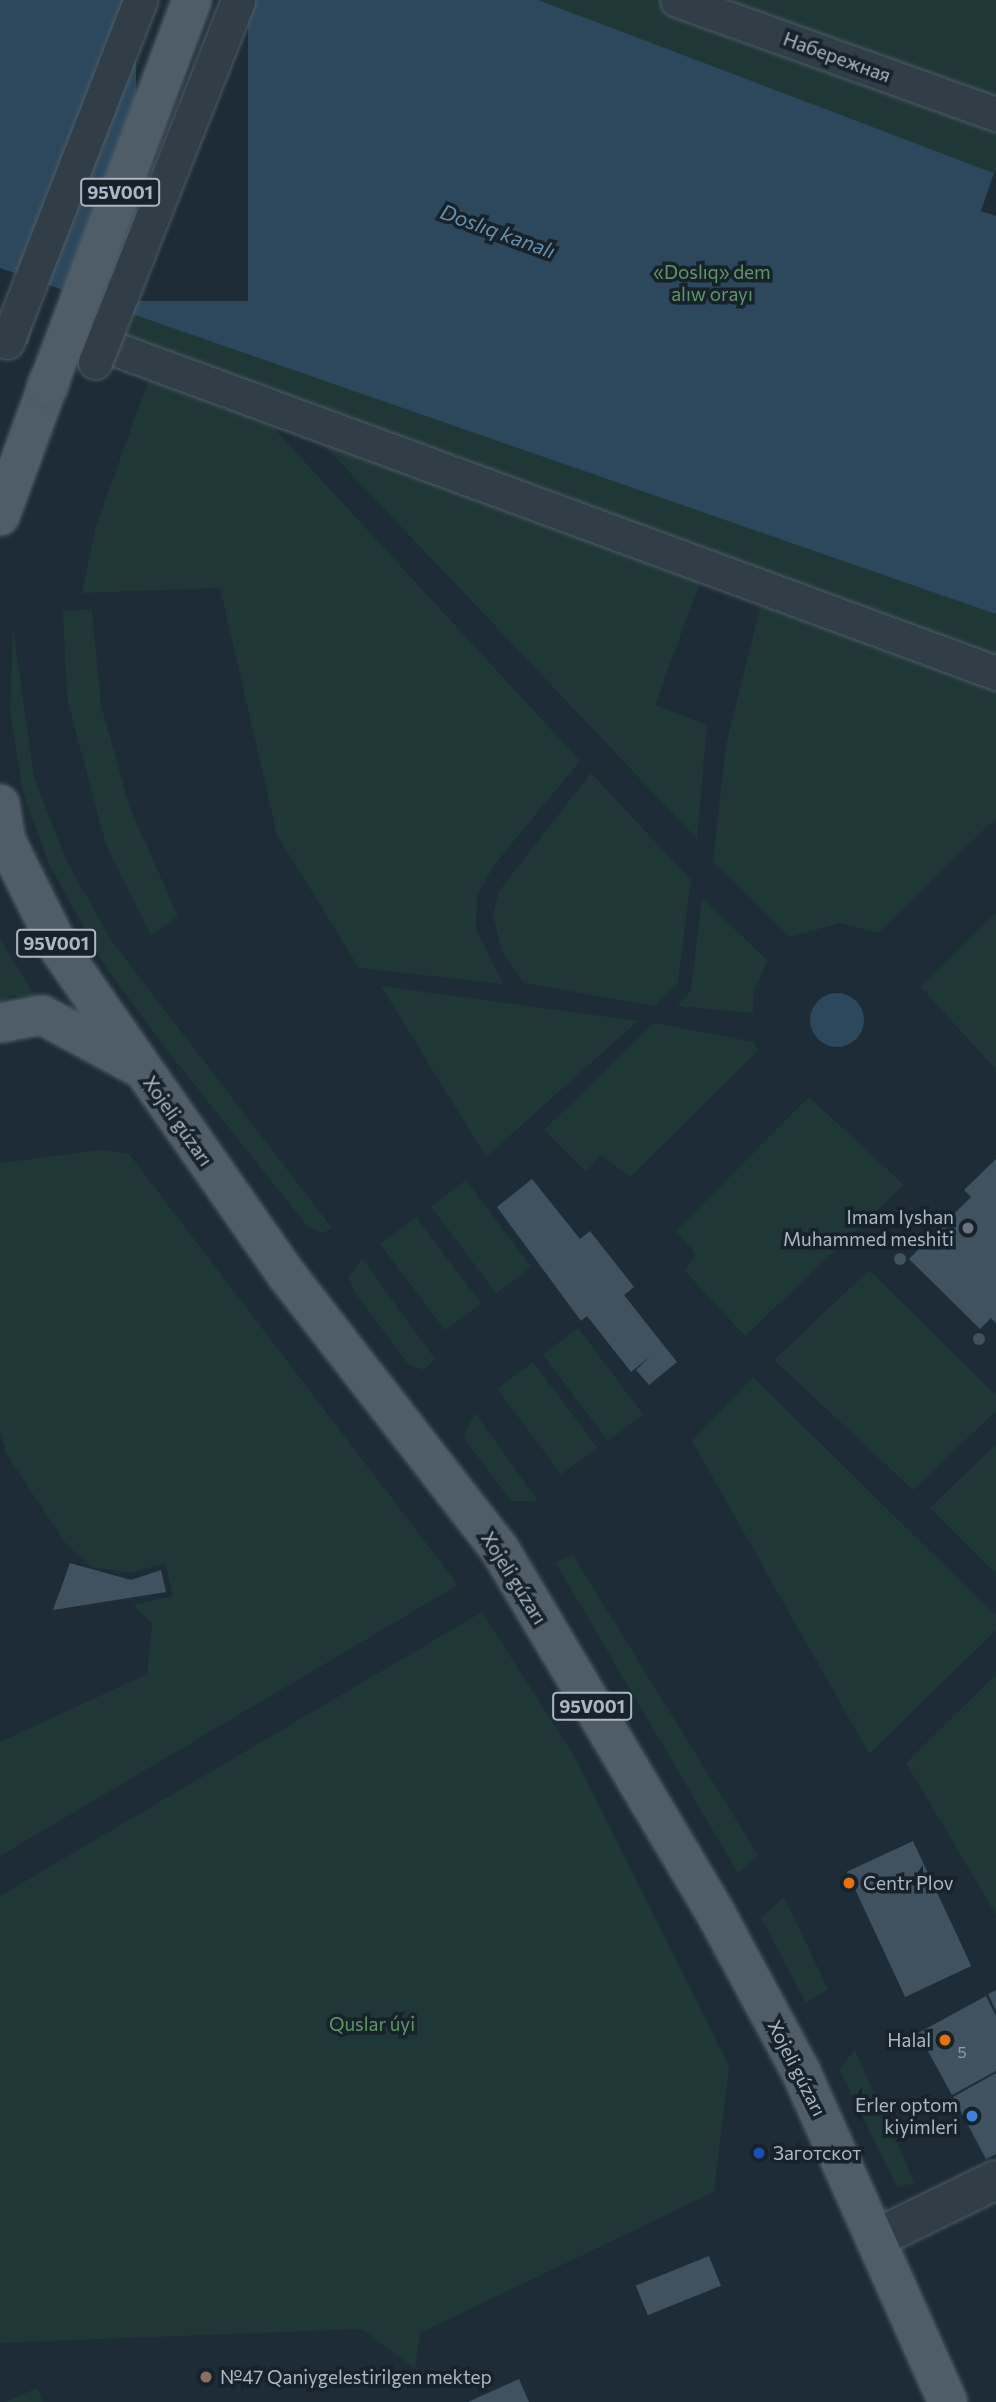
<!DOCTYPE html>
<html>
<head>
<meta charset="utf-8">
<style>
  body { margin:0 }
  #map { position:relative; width:996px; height:2402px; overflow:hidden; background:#1d2c36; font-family:Commissioner,sans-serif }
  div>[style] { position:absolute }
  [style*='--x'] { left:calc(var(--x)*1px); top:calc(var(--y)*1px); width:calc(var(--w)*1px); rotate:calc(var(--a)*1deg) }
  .green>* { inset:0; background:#1f3837; transform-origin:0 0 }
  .water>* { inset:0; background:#2d485d }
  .round { border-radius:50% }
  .pier>* { inset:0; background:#1d2c36; transform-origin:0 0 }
  .building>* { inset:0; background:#40525f; transform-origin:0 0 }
  .pedestrian-tunnel>* { height:33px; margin-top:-16.5px; transform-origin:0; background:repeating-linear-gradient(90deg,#32414b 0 33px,transparent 0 50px) }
  .roads { filter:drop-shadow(0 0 2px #4e5b65) drop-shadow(0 0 2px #4e5b65) }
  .pedestrian>* { height:33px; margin:-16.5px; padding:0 16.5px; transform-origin:16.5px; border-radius:16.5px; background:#313d47 }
  .minor>* { height:38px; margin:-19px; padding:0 19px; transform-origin:19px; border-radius:19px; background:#313d47 }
  .primary>* { height:38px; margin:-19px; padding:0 19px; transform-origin:19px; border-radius:19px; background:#4e5d67 }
  .bridges { filter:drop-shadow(0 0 2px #4e5b65) drop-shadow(0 0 2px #4e5b65) }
  .pedestrian-bridge>* { height:33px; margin:-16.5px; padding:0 16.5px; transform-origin:16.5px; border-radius:16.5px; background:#313d47 }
  .primary-bridge>* { height:38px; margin:-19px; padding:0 19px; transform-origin:19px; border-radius:19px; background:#4e5d67 }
  .dots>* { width:19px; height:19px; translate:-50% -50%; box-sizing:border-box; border:4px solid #17222b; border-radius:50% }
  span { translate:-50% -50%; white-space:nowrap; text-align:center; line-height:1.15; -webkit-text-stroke:7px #17222b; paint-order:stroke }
  .number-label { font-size:16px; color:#909eac }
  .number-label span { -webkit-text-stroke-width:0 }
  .shield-label span { padding:2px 5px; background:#17222b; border:2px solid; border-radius:5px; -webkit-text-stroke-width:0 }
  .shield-label { font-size:18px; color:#aab8c5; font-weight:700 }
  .street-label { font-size:19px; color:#aab8c5 }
  .park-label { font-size:19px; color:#619666 }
  .poi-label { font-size:19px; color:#aab8c5 }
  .right { translate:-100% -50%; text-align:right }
  .left { translate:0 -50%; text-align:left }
  .water-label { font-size:21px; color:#688fab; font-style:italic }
</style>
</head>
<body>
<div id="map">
  <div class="green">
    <i style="clip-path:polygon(252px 0,996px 0,996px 818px,878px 933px,840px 923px,790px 937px,713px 861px,726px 745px,761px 604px,700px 582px,655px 705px,707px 725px,697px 839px,322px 443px,269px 423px,580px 761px,494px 865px,477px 896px,476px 929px,503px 984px,359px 968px,277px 835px,220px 588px,82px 593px,96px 526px,149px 379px,110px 364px)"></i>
    <i style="clip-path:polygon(92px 609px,101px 706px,130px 808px,178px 916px,151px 936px,106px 845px,67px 698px,63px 611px)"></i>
    <i style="clip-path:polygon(13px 628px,34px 777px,66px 860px,113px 943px,332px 1228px,323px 1233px,309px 1228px,170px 1054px,105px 966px,49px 864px,23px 793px,10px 710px)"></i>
    <i style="clip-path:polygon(591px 773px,691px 880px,678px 983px,654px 1006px,524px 983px,502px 951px,493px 914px,499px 891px)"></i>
    <i style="clip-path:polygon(702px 898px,768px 961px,754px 989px,753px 1013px,677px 1006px,691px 991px)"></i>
    <i style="clip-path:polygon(996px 913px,996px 1070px,921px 987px)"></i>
    <i style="clip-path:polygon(0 938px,37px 999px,14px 995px,0 1002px)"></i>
    <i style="clip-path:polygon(381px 986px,638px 1021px,486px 1157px)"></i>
    <i style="clip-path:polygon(654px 1023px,754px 1042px,758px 1051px,630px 1177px,601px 1155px,586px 1172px,544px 1130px)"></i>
    <i style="clip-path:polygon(809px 1097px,904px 1185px,745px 1336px,685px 1271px,696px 1254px,676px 1231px)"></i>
    <i style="clip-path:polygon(101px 1150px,129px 1154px,458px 1585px,0 1856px,0 1742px,147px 1674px,152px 1623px,133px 1605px,173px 1596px,165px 1563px,130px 1573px,91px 1567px,66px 1544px,7px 1455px,0 1429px,0 1163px)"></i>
    <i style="left:466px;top:1180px;width:109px;height:44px;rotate:53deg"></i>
    <i style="left:416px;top:1217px;width:108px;height:45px;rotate:53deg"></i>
    <i style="clip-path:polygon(362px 1258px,435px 1359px,424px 1370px,409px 1365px,355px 1293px,349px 1277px)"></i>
    <i style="clip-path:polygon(869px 1270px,996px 1395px,996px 1411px,913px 1490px,774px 1360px)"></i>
    <i style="left:578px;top:1328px;width:108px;height:44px;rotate:53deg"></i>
    <i style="left:533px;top:1362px;width:107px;height:45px;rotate:53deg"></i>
    <i style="clip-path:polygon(753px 1377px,996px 1616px,996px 1630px,869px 1754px,692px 1441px)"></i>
    <i style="clip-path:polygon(475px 1413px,538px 1501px,511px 1501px,463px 1437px)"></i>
    <i style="clip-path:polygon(996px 1444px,996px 1574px,930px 1508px)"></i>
    <i style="clip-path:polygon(573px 1555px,758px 1855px,738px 1873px,555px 1562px)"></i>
    <i style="clip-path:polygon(482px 1612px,576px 1759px,729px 2066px,714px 2192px,420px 2333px,415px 2369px,362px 2329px,0 2343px,0 1896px)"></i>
    <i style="clip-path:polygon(996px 1674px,996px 1915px,906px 1763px)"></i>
    <i style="clip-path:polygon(784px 1897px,828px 1989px,806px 2003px,761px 1918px)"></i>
    <i style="clip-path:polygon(855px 2050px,915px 2183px,897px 2187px,839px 2069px)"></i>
    <i style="clip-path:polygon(37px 2388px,43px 2402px,5px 2402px)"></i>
  </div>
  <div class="water">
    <i style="clip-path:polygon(0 0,538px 0,996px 174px,996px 614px,0 268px)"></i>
    <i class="round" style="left:810px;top:993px;width:54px;height:54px"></i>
  </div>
  <div class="pier">
    <i style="left:136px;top:0;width:112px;height:301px"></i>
    <i style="clip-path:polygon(994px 173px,996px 174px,996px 216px,981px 211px)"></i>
  </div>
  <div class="building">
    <i style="clip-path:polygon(996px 1159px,996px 1323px,991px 1318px,980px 1329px,909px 1259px,971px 1197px,964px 1190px)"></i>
    <i style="clip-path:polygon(532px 1179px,580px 1239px,590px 1231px,634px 1287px,624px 1295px,677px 1362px,649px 1385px,636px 1370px,651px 1356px,631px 1372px,587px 1316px,581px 1321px,497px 1207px)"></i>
    <i class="round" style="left:894px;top:1253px;width:12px;height:12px"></i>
    <i class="round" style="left:973px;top:1333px;width:12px;height:12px"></i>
    <i style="clip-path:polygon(70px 1563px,131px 1580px,161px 1570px,166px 1592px,53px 1610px)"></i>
    <i style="left:913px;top:1841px;width:138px;height:73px;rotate:65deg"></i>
    <i style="clip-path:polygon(996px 1990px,996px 2011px,988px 1994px)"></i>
    <i style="clip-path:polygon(986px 1996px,996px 2016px,996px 2071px,952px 2095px,918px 2033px)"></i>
    <i style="clip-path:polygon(996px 2073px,996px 2154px,986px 2159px,953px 2097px)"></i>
    <i style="left:709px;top:2256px;width:32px;height:79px;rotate:68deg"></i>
    <i style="clip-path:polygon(519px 2379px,529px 2402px,468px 2402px)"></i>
  </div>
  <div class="pedestrian-tunnel">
    <i style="--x:0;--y:320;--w:91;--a:13.3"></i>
  </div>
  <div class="roads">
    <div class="pedestrian">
      <i style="--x:677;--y:0;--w:339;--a:19.7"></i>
      <i style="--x:107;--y:346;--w:947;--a:20.19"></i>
    </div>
    <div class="minor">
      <i style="--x:877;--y:2238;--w:132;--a:-26"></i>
    </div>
    <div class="primary">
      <i style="--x:0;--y:516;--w:140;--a:-69.9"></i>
      <i style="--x:0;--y:804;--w:37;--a:81"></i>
      <i style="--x:6;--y:841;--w:122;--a:63.6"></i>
      <i style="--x:60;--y:950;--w:395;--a:55.1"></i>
      <i style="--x:286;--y:1274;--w:349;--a:52.2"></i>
      <i style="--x:500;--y:1550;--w:423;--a:59.3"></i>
      <i style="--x:716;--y:1914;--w:177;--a:61.7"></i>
      <i style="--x:800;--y:2070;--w:363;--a:66"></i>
      <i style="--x:0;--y:1023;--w:43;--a:-10.8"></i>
      <i style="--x:42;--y:1015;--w:106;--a:28.3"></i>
    </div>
  </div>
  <div class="bridges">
    <div class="pedestrian-bridge">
      <i style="--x:7;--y:342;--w:367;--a:-68.7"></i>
      <i style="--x:95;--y:362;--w:389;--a:-68.4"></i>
    </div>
    <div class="primary-bridge">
      <i style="--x:48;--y:385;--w:411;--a:-69.5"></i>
    </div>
  </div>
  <div class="dots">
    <i style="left:968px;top:1228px;background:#6b7280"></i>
    <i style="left:849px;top:1883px;background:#e8710a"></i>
    <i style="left:945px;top:2040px;background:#e8710a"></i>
    <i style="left:972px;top:2116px;background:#3f7fe0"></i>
    <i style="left:759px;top:2153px;background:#1a4fb4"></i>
    <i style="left:206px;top:2377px;background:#8d6e63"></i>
  </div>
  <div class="number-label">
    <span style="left:962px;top:2052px">5</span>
  </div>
  <div class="shield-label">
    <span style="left:120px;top:192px">95V001</span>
    <span style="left:56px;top:943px">95V001</span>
    <span style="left:592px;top:1706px">95V001</span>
  </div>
  <div class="street-label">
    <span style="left:837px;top:57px;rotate:20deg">Набережная</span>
    <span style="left:178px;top:1121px;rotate:55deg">Xojeli gúzarı</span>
    <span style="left:514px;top:1578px;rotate:58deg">Xojeli gúzarı</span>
    <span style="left:797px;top:2068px;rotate:63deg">Xojeli gúzarı</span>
  </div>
  <div class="park-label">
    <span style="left:712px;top:283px">«Doslıq» dem<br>alıw orayı</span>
    <span style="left:372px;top:2024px">Quslar úyi</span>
  </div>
  <div class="poi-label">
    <span class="right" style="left:954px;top:1228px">Imam Iyshan<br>Muhammed meshiti</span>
    <span class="left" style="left:863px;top:1883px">Centr Plov</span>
    <span class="right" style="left:931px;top:2040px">Halal</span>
    <span class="right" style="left:958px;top:2116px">Erler optom<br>kiyimleri</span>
    <span class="left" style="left:773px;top:2153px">Заготскот</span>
    <span class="left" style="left:220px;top:2377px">№47 Qaniygelestirilgen mektep</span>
  </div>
  <div class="water-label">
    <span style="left:498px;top:231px;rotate:20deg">Doslıq kanalı</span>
  </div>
</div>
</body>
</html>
